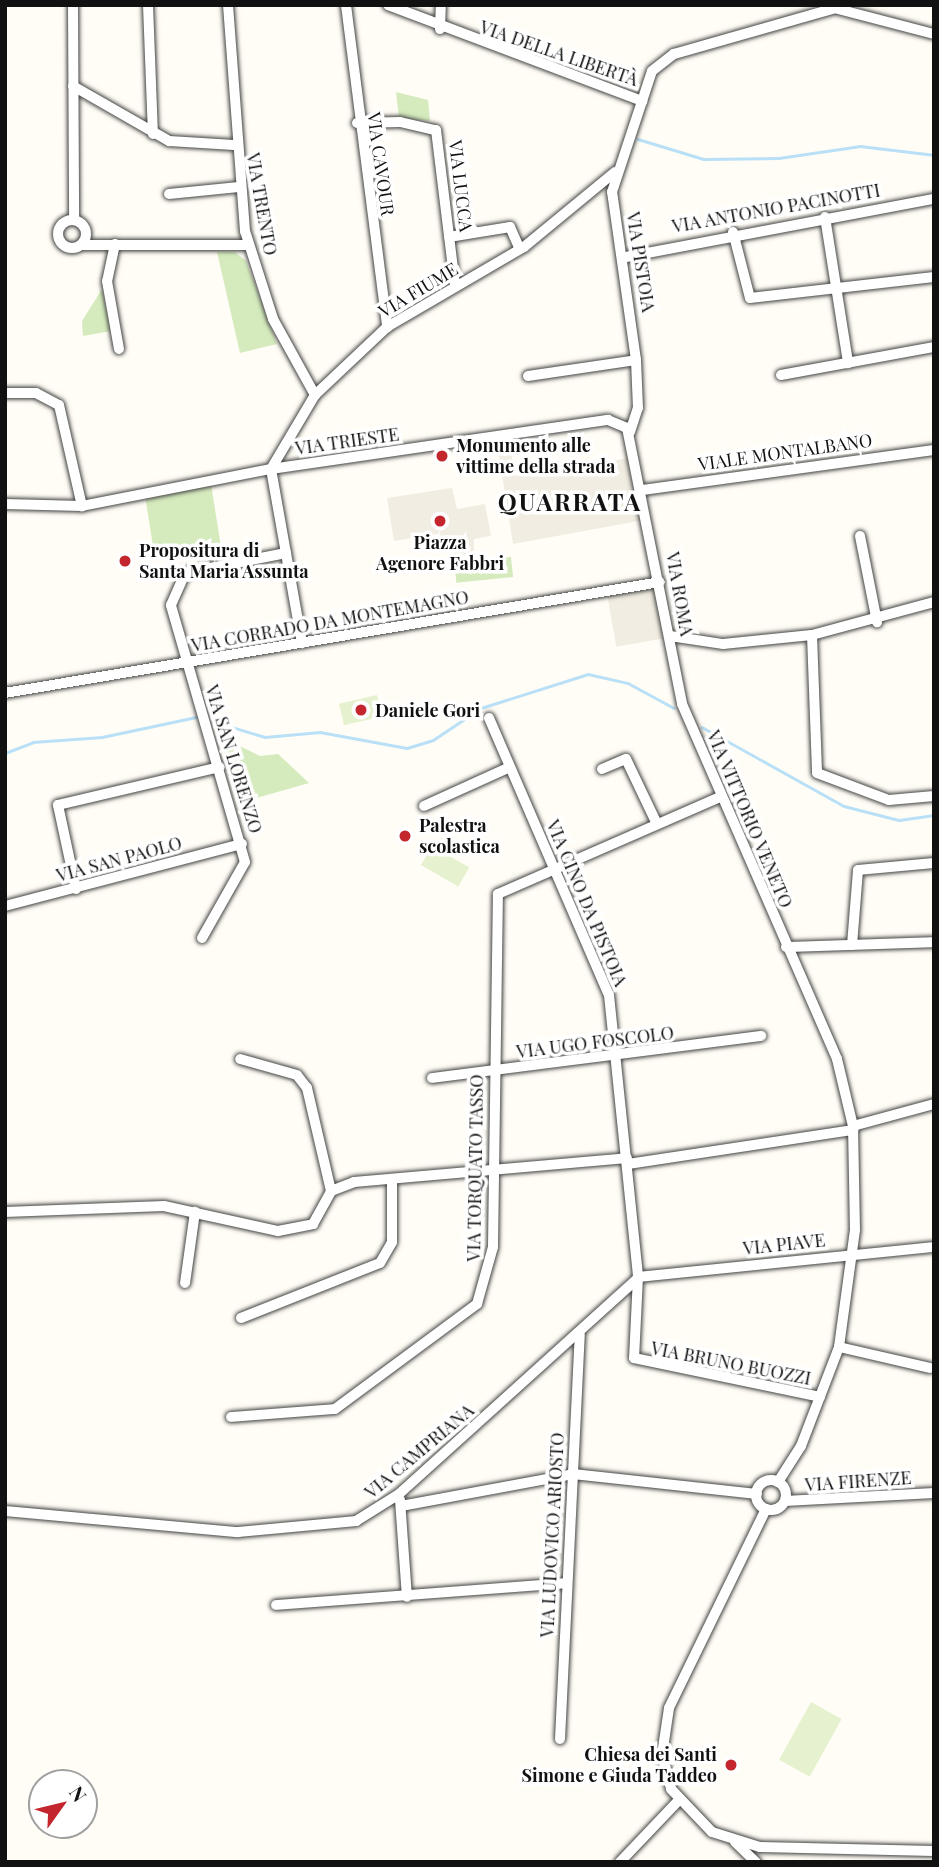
<!DOCTYPE html>
<html>
<head>
<meta charset="utf-8">
<style>
  body { margin:0 }
  #map { position:relative; width:939px; height:1867px; overflow:hidden; background:#fffdf5; font-family:"Playfair Display",serif }
  div>[style] { position:absolute }
  [style*='--x'] { left:calc(var(--x)*1px); top:calc(var(--y)*1px); width:calc(var(--w)*1px); rotate:calc(var(--a)*1deg) }
  .green>* { inset:0; background:#d5ebbd; transform-origin:0 0 }
  .pitch>* { inset:0; background:#e6f2cf; transform-origin:0 0 }
  .plaza>* { inset:0; background:#f1ede2; transform-origin:0 0 }
  .stream>* { height:2.5px; margin:-1.25px; padding:0 1.25px; transform-origin:1.25px; border-radius:1.25px; background:#b9e0f7 }
  .roads { filter:drop-shadow(0 0 2px #444) drop-shadow(0 0 2px #444) }
  .minor>* { height:10px; margin:-5px; padding:0 5px; transform-origin:5px; border-radius:5px; background:#fff }
  .minor>.ring { margin:-5px; padding:0; box-sizing:content-box; background:none; border:10px solid #fff; border-radius:50% }
  .dots>* { width:19px; height:19px; translate:-50% -50%; box-sizing:border-box; border:4px solid #fff; border-radius:50% }
  span { translate:-50% -50%; white-space:nowrap; text-align:center; line-height:1.15; -webkit-text-stroke:7px #fff; paint-order:stroke }
  .street-label { font-size:18px; color:#111 }
  .poi-label { font-size:18px; color:#111; font-weight:700 }
  .left { translate:0 -50%; text-align:left }
  .right { translate:-100% -50%; text-align:right }
  .district-label { font-size:24px; color:#111; font-weight:700; letter-spacing:2px }
  .frame { position:absolute; inset:0; border:7px solid #111; pointer-events:none }
  .north { position:absolute; left:28px; top:1769px; width:70px; height:70px; box-sizing:border-box; background:#fff; border:2px solid #a0a0a0; border-radius:50%; rotate:56deg; font-size:19px; font-weight:700; line-height:28px; text-align:center; color:#111 }
  .north::after { content:''; display:block; margin:auto; width:24px; height:32px; background:#c4262e; clip-path:polygon(50% 0,100% 100%,50% 72%,0 100%) }
</style>
</head>
<body>
<div id="map">
  <div class="green">
    <i style="clip-path:polygon(396px 92px,428px 100px,430px 121px,399px 118px)"></i>
    <i style="clip-path:polygon(217px 252px,235px 252px,246px 261px,277px 344px,240px 353px)"></i>
    <i style="clip-path:polygon(102px 289px,111px 331px,83px 336px,82px 321px)"></i>
    <i style="left:211px;top:484px;width:63px;height:67px;rotate:81deg"></i>
    <i style="left:511px;top:557px;width:20px;height:57px;rotate:84deg"></i>
    <i style="clip-path:polygon(217px 735px,260px 756px,278px 754px,309px 783px,239px 803px)"></i>
  </div>
  <div class="pitch">
    <i style="left:377px;top:695px;width:22px;height:39px;rotate:77deg"></i>
    <i style="left:432px;top:846px;width:43px;height:22px;rotate:30deg"></i>
    <i style="left:811px;top:1702px;width:35px;height:66px;rotate:29deg"></i>
  </div>
  <div class="plaza">
    <i style="clip-path:polygon(509px 441px,515px 476px,630px 458px,644px 520px,513px 544px,497px 443px)"></i>
    <i style="clip-path:polygon(452px 488px,457px 509px,485px 504px,491px 536px,474px 539px,474px 553px,454px 557px,452px 546px,441px 548px,437px 534px,394px 541px,387px 498px)"></i>
    <i style="left:655px;top:578px;width:61px;height:50px;rotate:80deg"></i>
  </div>
  <div class="stream">
    <i style="--x:638;--y:139;--w:69;--a:16.9"></i>
    <i style="--x:704;--y:159;--w:75;--a:-0.8"></i>
    <i style="--x:779;--y:158;--w:82;--a:-8.4"></i>
    <i style="--x:860;--y:146;--w:75;--a:6.9"></i>
    <i style="--x:212;--y:721;--w:55;--a:16.8"></i>
    <i style="--x:265;--y:737;--w:55;--a:-5.2"></i>
    <i style="--x:320;--y:732;--w:88;--a:10.4"></i>
    <i style="--x:407;--y:748;--w:27;--a:-17"></i>
    <i style="--x:433;--y:740;--w:58;--a:-33.7"></i>
    <i style="--x:481;--y:708;--w:112;--a:-17.6"></i>
    <i style="--x:588;--y:674;--w:41;--a:12.7"></i>
    <i style="--x:628;--y:683;--w:52;--a:28.5"></i>
    <i style="--x:702;--y:727;--w:162;--a:29.1"></i>
    <i style="--x:844;--y:806;--w:57;--a:14.3"></i>
    <i style="--x:899;--y:820;--w:35;--a:-8"></i>
    <i style="--x:5;--y:753;--w:30;--a:-21"></i>
    <i style="--x:33;--y:742;--w:69;--a:-4.1"></i>
    <i style="--x:102;--y:737;--w:96;--a:-12"></i>
  </div>
  <div class="roads">
    <div class="minor">
      <i style="--x:73;--y:5;--w:215;--a:89.7"></i>
      <i style="--x:148;--y:5;--w:129;--a:87.8"></i>
      <i style="--x:228;--y:5;--w:227;--a:85.7"></i>
      <i style="--x:245;--y:231;--w:92;--a:72.3"></i>
      <i style="--x:273;--y:319;--w:87;--a:61.1"></i>
      <i style="--x:346;--y:5;--w:325;--a:82.7"></i>
      <i style="--x:388;--y:5;--w:272;--a:20.7"></i>
      <i style="--x:838;--y:9;--w:99;--a:14.6"></i>
      <i style="--x:440;--y:29;--w:24;--a:-88"></i>
      <i style="--x:73;--y:86;--w:111;--a:29.8"></i>
      <i style="--x:169;--y:141;--w:65;--a:3.5"></i>
      <i style="--x:357;--y:123;--w:43;--a:-1.3"></i>
      <i style="--x:400;--y:122;--w:37;--a:13"></i>
      <i style="--x:436;--y:130;--w:156;--a:83"></i>
      <i style="--x:169;--y:194;--w:70;--a:-5.7"></i>
      <i style="--x:825;--y:217;--w:148;--a:81"></i>
      <i class="ring" style="left:58px;top:220px;width:18px;height:18px"></i>
      <i style="--x:733;--y:232;--w:68;--a:75.6"></i>
      <i style="--x:750;--y:298;--w:185;--a:-6.5"></i>
      <i style="--x:449;--y:237;--w:62;--a:-9.3"></i>
      <i style="--x:510;--y:227;--w:24;--a:66"></i>
      <i style="--x:115;--y:244;--w:38;--a:102"></i>
      <i style="--x:107;--y:281;--w:69;--a:80"></i>
      <i style="--x:81;--y:245;--w:168;--a:0"></i>
      <i style="--x:626;--y:257;--w:313;--a:-10.7"></i>
      <i style="--x:781;--y:375;--w:156;--a:-10.4"></i>
      <i style="--x:528;--y:376;--w:109;--a:-8.4"></i>
      <i style="--x:5;--y:393;--w:31;--a:0"></i>
      <i style="--x:36;--y:393;--w:26;--a:28"></i>
      <i style="--x:59;--y:405;--w:104;--a:77.2"></i>
      <i style="--x:630;--y:432;--w:25;--a:-72"></i>
      <i style="--x:638;--y:408;--w:48;--a:-92.4"></i>
      <i style="--x:636;--y:360;--w:170;--a:-98.1"></i>
      <i style="--x:612;--y:192;--w:127;--a:-71.7"></i>
      <i style="--x:652;--y:71;--w:28;--a:-38"></i>
      <i style="--x:674;--y:54;--w:179;--a:-15.9"></i>
      <i style="--x:271;--y:469;--w:86;--a:-59.3"></i>
      <i style="--x:315;--y:395;--w:99;--a:-43.4"></i>
      <i style="--x:387;--y:327;--w:159;--a:-30.3"></i>
      <i style="--x:524;--y:247;--w:118;--a:-39.5"></i>
      <i style="--x:271;--y:469;--w:177;--a:79.9"></i>
      <i style="--x:642;--y:490;--w:295;--a:-7.8"></i>
      <i style="--x:5;--y:504;--w:77;--a:1.5"></i>
      <i style="--x:82;--y:506;--w:193;--a:-11.1"></i>
      <i style="--x:271;--y:469;--w:341;--a:-8.3"></i>
      <i style="--x:608;--y:420;--w:21;--a:23"></i>
      <i style="--x:627;--y:428;--w:281;--a:78.7"></i>
      <i style="--x:682;--y:704;--w:387;--a:66.4"></i>
      <i style="--x:837;--y:1059;--w:69;--a:76.6"></i>
      <i style="--x:853;--y:1126;--w:104;--a:88.9"></i>
      <i style="--x:855;--y:1230;--w:118;--a:97.8"></i>
      <i style="--x:839;--y:1347;--w:106;--a:111"></i>
      <i style="--x:801;--y:1446;--w:43;--a:122.6"></i>
      <i style="--x:860;--y:536;--w:88;--a:78.8"></i>
      <i style="--x:812;--y:635;--w:138;--a:87.9"></i>
      <i style="--x:817;--y:773;--w:77;--a:20.6"></i>
      <i style="--x:889;--y:800;--w:45;--a:-5.1"></i>
      <i style="--x:670;--y:636;--w:54;--a:8.6"></i>
      <i style="--x:723;--y:644;--w:89;--a:-5.8"></i>
      <i style="--x:812;--y:635;--w:126;--a:-15.1"></i>
      <i style="--x:5;--y:693;--w:664;--a:-9.62"></i>
      <i style="--x:489;--y:718;--w:302;--a:66.6"></i>
      <i style="--x:609;--y:995;--w:283;--a:84.1"></i>
      <i style="--x:638;--y:1277;--w:81;--a:92.8"></i>
      <i style="--x:634;--y:1358;--w:190;--a:11.8"></i>
      <i style="--x:602;--y:769;--w:26;--a:-23"></i>
      <i style="--x:626;--y:759;--w:72;--a:64.5"></i>
      <i style="--x:424;--y:806;--w:94;--a:-24.4"></i>
      <i style="--x:76;--y:889;--w:86;--a:-102.1"></i>
      <i style="--x:58;--y:805;--w:166;--a:-13.2"></i>
      <i style="--x:5;--y:906;--w:245;--a:-14.7"></i>
      <i style="--x:202;--y:938;--w:87;--a:-60.5"></i>
      <i style="--x:245;--y:862;--w:267;--a:-106.1"></i>
      <i style="--x:171;--y:605;--w:35;--a:-66"></i>
      <i style="--x:185;--y:573;--w:103;--a:-11.2"></i>
      <i style="--x:852;--y:945;--w:75;--a:-85.4"></i>
      <i style="--x:858;--y:870;--w:76;--a:-5.3"></i>
      <i style="--x:786;--y:947;--w:148;--a:-1.9"></i>
      <i style="--x:432;--y:1078;--w:332;--a:-7.3"></i>
      <i style="--x:853;--y:1126;--w:84;--a:-15.2"></i>
      <i style="--x:628;--y:1164;--w:228;--a:-8.6"></i>
      <i style="--x:331;--y:1191;--w:25;--a:-21"></i>
      <i style="--x:354;--y:1182;--w:274;--a:-5"></i>
      <i style="--x:5;--y:1212;--w:159;--a:-2.2"></i>
      <i style="--x:164;--y:1206;--w:117;--a:12.4"></i>
      <i style="--x:278;--y:1231;--w:36;--a:-11"></i>
      <i style="--x:313;--y:1224;--w:38;--a:-61"></i>
      <i style="--x:331;--y:1191;--w:106;--a:-103.1"></i>
      <i style="--x:307;--y:1088;--w:16;--a:-128"></i>
      <i style="--x:297;--y:1075;--w:59;--a:-164.3"></i>
      <i style="--x:638;--y:1277;--w:298;--a:-5.8"></i>
      <i style="--x:185;--y:1283;--w:72;--a:-82"></i>
      <i style="--x:241;--y:1318;--w:149;--a:-21.6"></i>
      <i style="--x:380;--y:1263;--w:24;--a:-60"></i>
      <i style="--x:392;--y:1242;--w:61;--a:-90"></i>
      <i style="--x:839;--y:1347;--w:93;--a:13"></i>
      <i style="--x:231;--y:1417;--w:104;--a:-4.4"></i>
      <i style="--x:335;--y:1409;--w:177;--a:-36.5"></i>
      <i style="--x:477;--y:1304;--w:59;--a:-74.3"></i>
      <i style="--x:493;--y:1247;--w:353;--a:-89.2"></i>
      <i style="--x:498;--y:894;--w:242;--a:-23.6"></i>
      <i class="ring" style="left:756px;top:1480px;width:20px;height:20px"></i>
      <i style="--x:400;--y:1500;--w:97;--a:85.9"></i>
      <i style="--x:785;--y:1501;--w:149;--a:-3.1"></i>
      <i style="--x:401;--y:1506;--w:175;--a:-10.5"></i>
      <i style="--x:573;--y:1474;--w:185;--a:6.2"></i>
      <i style="--x:766;--y:1509;--w:221;--a:116"></i>
      <i style="--x:669;--y:1708;--w:48;--a:98.5"></i>
      <i style="--x:662;--y:1755;--w:35;--a:75"></i>
      <i style="--x:671;--y:1789;--w:59;--a:46.4"></i>
      <i style="--x:712;--y:1832;--w:50;--a:17.4"></i>
      <i style="--x:760;--y:1847;--w:174;--a:1.3"></i>
      <i style="--x:5;--y:1511;--w:234;--a:5.2"></i>
      <i style="--x:238;--y:1532;--w:119;--a:-5.3"></i>
      <i style="--x:356;--y:1521;--w:51;--a:-32.1"></i>
      <i style="--x:399;--y:1494;--w:321;--a:-42.1"></i>
      <i style="--x:276;--y:1605;--w:291;--a:-4.3"></i>
      <i style="--x:560;--y:1739;--w:405;--a:-87.2"></i>
      <i style="--x:735;--y:1842;--w:29;--a:44"></i>
      <i style="--x:620;--y:1862;--w:84;--a:-46.4"></i>
    </div>
  </div>
  <div class="dots">
    <i style="left:442px;top:456px;background:#c4262e"></i>
    <i style="left:440px;top:521px;background:#c4262e"></i>
    <i style="left:125px;top:561px;background:#c4262e"></i>
    <i style="left:361px;top:710px;background:#c4262e"></i>
    <i style="left:405px;top:836px;background:#c4262e"></i>
    <i style="left:731px;top:1765px;background:#c4262e"></i>
  </div>
  <div class="street-label">
    <span style="left:559px;top:53px;rotate:19deg">VIA DELLA LIBERTÀ</span>
    <span style="left:381px;top:164px;rotate:82deg">VIA CAVOUR</span>
    <span style="left:461px;top:186px;rotate:83deg">VIA LUCCA</span>
    <span style="left:262px;top:204px;rotate:80deg">VIA TRENTO</span>
    <span style="left:776px;top:208px;rotate:-10deg">VIA ANTONIO PACINOTTI</span>
    <span style="left:641px;top:262px;rotate:81deg">VIA PISTOIA</span>
    <span style="left:418px;top:290px;rotate:-31deg">VIA FIUME</span>
    <span style="left:347px;top:441px;rotate:-8deg">VIA TRIESTE</span>
    <span style="left:785px;top:452px;rotate:-8deg">VIALE MONTALBANO</span>
    <span style="left:680px;top:594px;rotate:80deg">VIA ROMA</span>
    <span style="left:330px;top:621px;rotate:-10deg">VIA CORRADO DA MONTEMAGNO</span>
    <span style="left:234px;top:759px;rotate:73deg">VIA SAN LORENZO</span>
    <span style="left:750px;top:819px;rotate:67deg">VIA VITTORIO VENETO</span>
    <span style="left:119px;top:859px;rotate:-15deg">VIA SAN PAOLO</span>
    <span style="left:587px;top:903px;rotate:67deg">VIA CINO DA PISTOIA</span>
    <span style="left:595px;top:1042px;rotate:-7deg">VIA UGO FOSCOLO</span>
    <span style="left:475px;top:1168px;rotate:-89deg">VIA TORQUATO TASSO</span>
    <span style="left:784px;top:1244px;rotate:-6deg">VIA PIAVE</span>
    <span style="left:731px;top:1363px;rotate:11deg">VIA BRUNO BUOZZI</span>
    <span style="left:419px;top:1451px;rotate:-40deg">VIA CAMPRIANA</span>
    <span style="left:858px;top:1481px;rotate:-4deg">VIA FIRENZE</span>
    <span style="left:552px;top:1535px;rotate:-87deg">VIA LUDOVICO ARIOSTO</span>
  </div>
  <div class="poi-label">
    <span class="left" style="left:456px;top:456px">Monumento alle<br>vittime della strada</span>
    <span style="left:440px;top:553px">Piazza<br>Agenore Fabbri</span>
    <span class="left" style="left:139px;top:561px">Propositura di<br>Santa Maria Assunta</span>
    <span class="left" style="left:375px;top:710px">Daniele Gori</span>
    <span class="left" style="left:419px;top:836px">Palestra<br>scolastica</span>
    <span class="right" style="left:717px;top:1765px">Chiesa dei Santi<br>Simone e Giuda Taddeo</span>
  </div>
  <div class="district-label">
    <span style="left:570px;top:502px">QUARRATA</span>
  </div>
  <div class="frame"></div>
  <div class="north">N</div>
</div>
</body>
</html>
